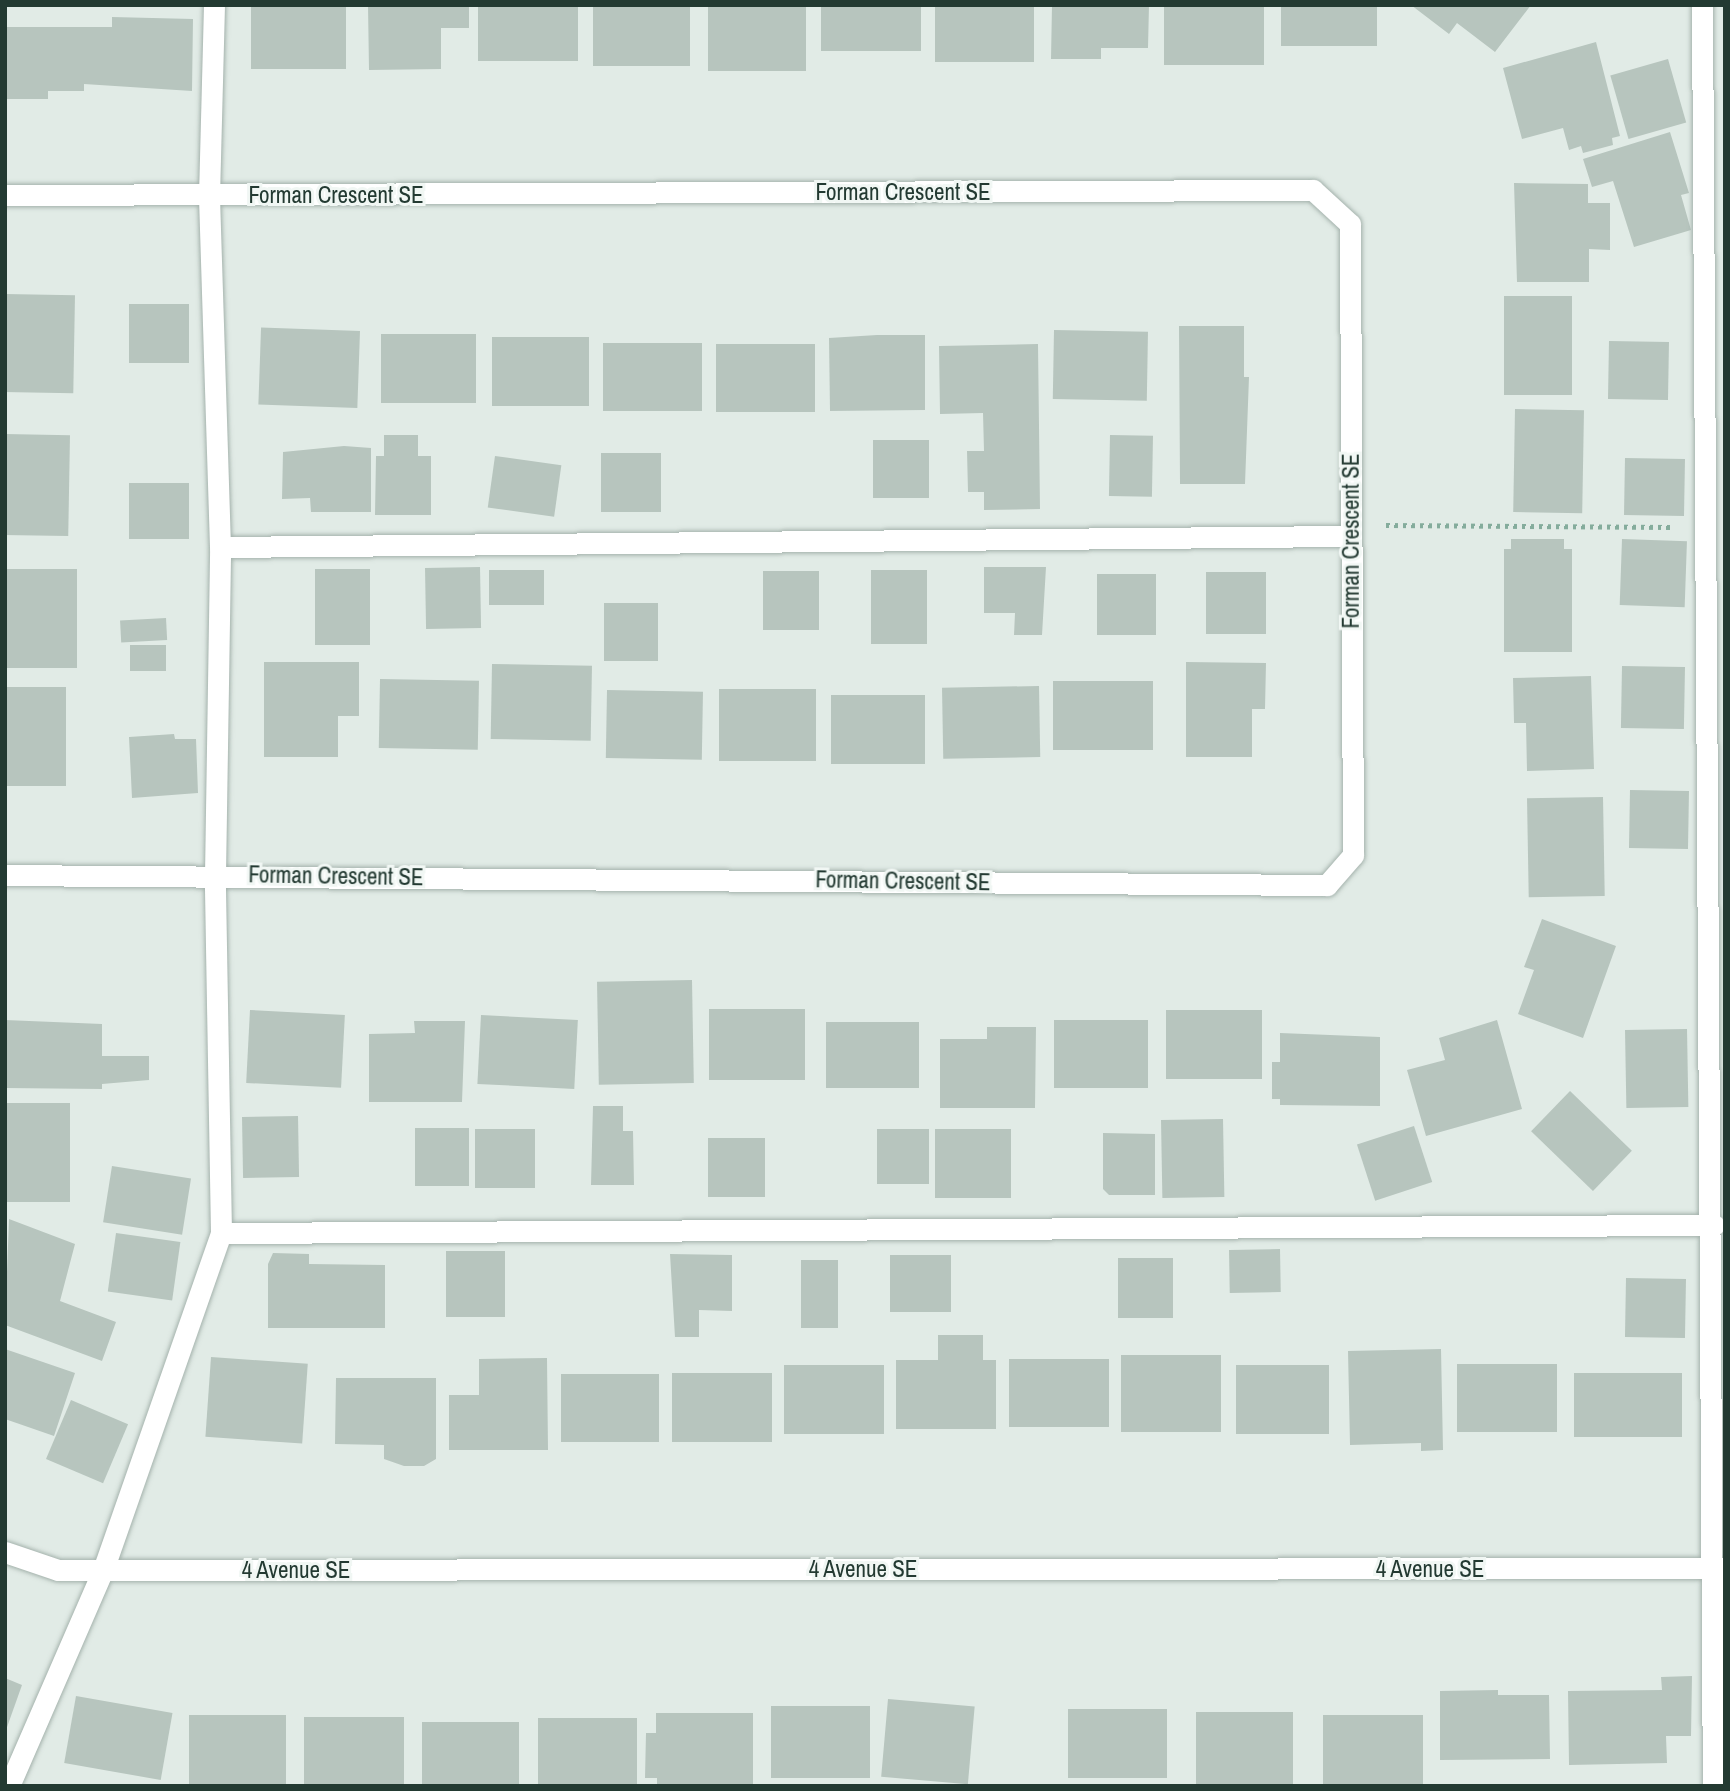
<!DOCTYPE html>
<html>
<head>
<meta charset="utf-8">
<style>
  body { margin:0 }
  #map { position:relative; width:1730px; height:1791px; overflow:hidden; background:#e1ebe6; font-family:"Archivo Narrow",sans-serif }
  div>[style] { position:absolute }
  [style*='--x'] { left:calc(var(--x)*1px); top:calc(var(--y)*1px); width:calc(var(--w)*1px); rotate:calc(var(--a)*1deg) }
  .building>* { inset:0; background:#b7c5be; transform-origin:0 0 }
  .path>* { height:4.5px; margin-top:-2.25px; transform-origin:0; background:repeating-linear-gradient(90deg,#84ac9c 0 3.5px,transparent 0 8.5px) }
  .roads { filter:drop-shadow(0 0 2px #a4b2ac) drop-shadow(0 0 2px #a4b2ac) }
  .lane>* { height:21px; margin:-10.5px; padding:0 10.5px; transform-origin:10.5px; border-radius:10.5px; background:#fff }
  .street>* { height:21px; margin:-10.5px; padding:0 10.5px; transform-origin:10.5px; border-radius:10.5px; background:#fff }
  span { translate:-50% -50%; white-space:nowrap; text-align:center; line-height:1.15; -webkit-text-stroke:6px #f1f7f4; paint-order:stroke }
  .street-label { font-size:23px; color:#233a32 }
  .frame { position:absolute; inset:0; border:7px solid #233a32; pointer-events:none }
</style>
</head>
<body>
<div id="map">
  <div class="building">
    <i style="left:251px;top:5px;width:95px;height:64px"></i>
    <i style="clip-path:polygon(368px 5px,469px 5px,469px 28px,441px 28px,441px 69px,369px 70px)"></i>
    <i style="left:478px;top:5px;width:100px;height:56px"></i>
    <i style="left:593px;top:5px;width:97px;height:61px"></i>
    <i style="left:708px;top:5px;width:98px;height:66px"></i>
    <i style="left:821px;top:5px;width:100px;height:46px"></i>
    <i style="left:935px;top:5px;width:99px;height:57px"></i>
    <i style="clip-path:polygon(1052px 5px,1149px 5px,1148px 48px,1101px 48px,1101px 59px,1051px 59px)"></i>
    <i style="left:1164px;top:5px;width:100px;height:60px"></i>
    <i style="left:1281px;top:5px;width:96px;height:41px"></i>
    <i style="clip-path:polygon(1411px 5px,1531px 5px,1495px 52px,1457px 23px,1449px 34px)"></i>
    <i style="clip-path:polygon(112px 17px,193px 19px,192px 91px,84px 84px,84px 91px,48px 91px,48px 99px,5px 99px,5px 27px,112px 27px)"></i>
    <i style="clip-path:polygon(1596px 42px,1620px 136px,1612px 138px,1613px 145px,1583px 153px,1581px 146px,1569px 150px,1563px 128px,1522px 139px,1503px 68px)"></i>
    <i style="left:1668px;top:59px;width:66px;height:60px;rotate:74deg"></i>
    <i style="clip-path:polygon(1670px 132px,1689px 193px,1681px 195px,1691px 230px,1634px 247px,1613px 181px,1592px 187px,1583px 159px)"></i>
    <i style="clip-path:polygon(1514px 183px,1588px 184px,1588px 203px,1610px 203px,1610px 250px,1589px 249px,1589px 282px,1517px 282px)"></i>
    <i style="left:5px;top:294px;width:70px;height:98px;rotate:1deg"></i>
    <i style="left:1504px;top:296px;width:68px;height:99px"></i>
    <i style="left:129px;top:304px;width:60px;height:59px"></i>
    <i style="clip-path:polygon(1179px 326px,1244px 326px,1244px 377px,1249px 377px,1245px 484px,1180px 484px)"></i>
    <i style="left:1054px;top:330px;width:94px;height:69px;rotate:1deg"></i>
    <i style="left:360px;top:331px;width:77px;height:99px;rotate:92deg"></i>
    <i style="left:476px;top:334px;width:69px;height:95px;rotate:90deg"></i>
    <i style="clip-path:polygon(877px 335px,925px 335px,925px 410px,830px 411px,829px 338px)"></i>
    <i style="left:589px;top:337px;width:69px;height:97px;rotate:90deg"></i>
    <i style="left:1609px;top:341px;width:60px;height:58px;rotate:1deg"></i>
    <i style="left:603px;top:343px;width:99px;height:68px"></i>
    <i style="left:716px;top:344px;width:99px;height:68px"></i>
    <i style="clip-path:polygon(1038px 344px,1040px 509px,984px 510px,984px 492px,968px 492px,967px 451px,984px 451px,983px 413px,940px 414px,939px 346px)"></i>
    <i style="left:1515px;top:409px;width:69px;height:103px;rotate:1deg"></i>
    <i style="left:5px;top:434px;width:65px;height:101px;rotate:1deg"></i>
    <i style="clip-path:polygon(384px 435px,418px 435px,418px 456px,431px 456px,431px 515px,375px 515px,376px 456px,384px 456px)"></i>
    <i style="left:1110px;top:435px;width:43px;height:61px;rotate:1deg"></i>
    <i style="left:873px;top:440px;width:56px;height:58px"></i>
    <i style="clip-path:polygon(344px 446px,371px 448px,371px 512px,311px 512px,310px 498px,282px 499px,283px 452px)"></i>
    <i style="left:601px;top:453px;width:60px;height:59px"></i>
    <i style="left:495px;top:456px;width:67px;height:52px;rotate:8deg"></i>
    <i style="left:1625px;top:458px;width:60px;height:57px;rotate:1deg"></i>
    <i style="left:129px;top:483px;width:60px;height:56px"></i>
    <i style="clip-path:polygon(1511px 539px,1564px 539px,1564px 549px,1572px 549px,1572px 652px,1504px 652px,1504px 549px,1511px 549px)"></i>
    <i style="left:1622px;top:539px;width:65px;height:66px;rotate:2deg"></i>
    <i style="left:480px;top:567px;width:61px;height:55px;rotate:89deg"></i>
    <i style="clip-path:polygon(984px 567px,1046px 567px,1042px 635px,1014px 635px,1015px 613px,984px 613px)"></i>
    <i style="left:5px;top:569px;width:72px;height:99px"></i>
    <i style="left:315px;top:569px;width:55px;height:76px"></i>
    <i style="left:489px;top:570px;width:55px;height:35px"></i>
    <i style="left:871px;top:570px;width:56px;height:74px"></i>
    <i style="left:763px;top:571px;width:56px;height:59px"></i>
    <i style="left:1266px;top:572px;width:62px;height:60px;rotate:90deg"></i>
    <i style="left:1097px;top:574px;width:59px;height:61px"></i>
    <i style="left:604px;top:603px;width:54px;height:58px"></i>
    <i style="left:166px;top:618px;width:22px;height:46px;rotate:87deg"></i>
    <i style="left:166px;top:645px;width:26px;height:36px;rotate:90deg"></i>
    <i style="clip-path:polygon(264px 662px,359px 662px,359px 716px,338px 716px,338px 757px,264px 757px)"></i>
    <i style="clip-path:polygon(1186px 662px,1266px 663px,1265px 709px,1252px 709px,1252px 757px,1186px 757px)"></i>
    <i style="left:492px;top:664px;width:100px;height:75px;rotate:1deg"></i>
    <i style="left:1622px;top:666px;width:63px;height:62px;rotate:1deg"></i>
    <i style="clip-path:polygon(1591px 676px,1594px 769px,1527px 771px,1526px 723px,1514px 723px,1513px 678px)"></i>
    <i style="left:380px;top:679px;width:99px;height:69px;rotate:1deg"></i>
    <i style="left:1053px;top:681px;width:100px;height:69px"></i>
    <i style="left:1039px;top:686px;width:71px;height:97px;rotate:89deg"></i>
    <i style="left:66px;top:687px;width:99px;height:61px;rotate:90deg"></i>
    <i style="left:719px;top:689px;width:97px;height:72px"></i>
    <i style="left:607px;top:690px;width:96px;height:68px;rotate:1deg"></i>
    <i style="left:831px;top:695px;width:94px;height:69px"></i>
    <i style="clip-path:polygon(174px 734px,175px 739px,196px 739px,198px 793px,132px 798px,129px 737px)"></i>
    <i style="left:1630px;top:790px;width:59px;height:58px;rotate:1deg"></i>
    <i style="left:1603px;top:797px;width:99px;height:76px;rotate:89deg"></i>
    <i style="clip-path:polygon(1542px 919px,1616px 946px,1583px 1038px,1518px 1014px,1534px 970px,1524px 967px)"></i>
    <i style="left:692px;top:980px;width:103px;height:95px;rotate:89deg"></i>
    <i style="left:805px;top:1009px;width:71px;height:96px;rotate:90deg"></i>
    <i style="left:250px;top:1010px;width:95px;height:73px;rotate:3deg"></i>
    <i style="left:1262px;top:1010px;width:69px;height:96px;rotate:90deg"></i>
    <i style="left:481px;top:1015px;width:97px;height:69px;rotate:3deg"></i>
    <i style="clip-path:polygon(5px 1020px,102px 1024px,102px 1056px,149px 1056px,149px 1080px,102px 1084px,102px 1089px,5px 1088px)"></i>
    <i style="left:1054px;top:1020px;width:94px;height:68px"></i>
    <i style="clip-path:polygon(1497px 1020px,1522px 1109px,1426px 1136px,1407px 1070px,1445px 1060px,1439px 1038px)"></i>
    <i style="clip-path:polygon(414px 1021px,465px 1021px,462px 1102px,369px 1102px,369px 1034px,415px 1033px)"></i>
    <i style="left:826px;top:1022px;width:93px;height:66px"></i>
    <i style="clip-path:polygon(987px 1027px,1036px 1027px,1035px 1108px,940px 1108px,940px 1039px,987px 1039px)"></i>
    <i style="left:1687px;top:1029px;width:78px;height:62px;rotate:89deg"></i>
    <i style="clip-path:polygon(1280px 1033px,1380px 1037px,1380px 1106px,1280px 1105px,1280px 1099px,1272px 1099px,1272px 1062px,1280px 1062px)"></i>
    <i style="left:1570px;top:1091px;width:86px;height:56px;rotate:44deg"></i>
    <i style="left:5px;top:1103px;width:65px;height:99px"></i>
    <i style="clip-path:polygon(593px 1106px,623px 1106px,623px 1131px,633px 1131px,634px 1185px,591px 1185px)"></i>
    <i style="left:298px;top:1116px;width:61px;height:56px;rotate:89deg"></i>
    <i style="left:1223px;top:1119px;width:78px;height:62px;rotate:89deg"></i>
    <i style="left:1414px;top:1126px;width:59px;height:60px;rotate:72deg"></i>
    <i style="left:415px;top:1128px;width:54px;height:58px"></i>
    <i style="left:475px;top:1129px;width:60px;height:59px"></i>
    <i style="left:877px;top:1129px;width:52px;height:55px"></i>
    <i style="left:935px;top:1129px;width:76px;height:69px"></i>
    <i style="clip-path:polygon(1103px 1133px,1155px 1134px,1155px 1195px,1109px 1195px,1103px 1189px)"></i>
    <i style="left:708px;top:1138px;width:57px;height:59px"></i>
    <i style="left:112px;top:1166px;width:80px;height:57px;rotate:9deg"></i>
    <i style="clip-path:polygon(9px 1219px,75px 1244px,60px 1301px,116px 1322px,102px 1361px,5px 1325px)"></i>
    <i style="left:116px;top:1233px;width:65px;height:59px;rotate:8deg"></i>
    <i style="left:1280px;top:1249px;width:43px;height:51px;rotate:89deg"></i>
    <i style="left:446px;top:1251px;width:59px;height:66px"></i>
    <i style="clip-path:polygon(273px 1253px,309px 1254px,309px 1264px,385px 1265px,385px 1328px,268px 1328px,268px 1264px)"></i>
    <i style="clip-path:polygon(670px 1254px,732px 1255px,732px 1311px,699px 1310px,699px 1337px,675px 1337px)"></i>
    <i style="left:890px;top:1255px;width:61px;height:57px"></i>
    <i style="left:1118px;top:1258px;width:55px;height:60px"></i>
    <i style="left:801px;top:1260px;width:37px;height:68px"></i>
    <i style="left:1626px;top:1278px;width:60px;height:59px;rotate:1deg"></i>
    <i style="clip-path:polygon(938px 1335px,983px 1335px,983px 1360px,996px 1360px,996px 1429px,896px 1429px,896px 1360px,938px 1360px)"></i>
    <i style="clip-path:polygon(5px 1349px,75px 1373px,54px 1436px,5px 1419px)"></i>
    <i style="clip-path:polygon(1441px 1349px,1443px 1450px,1421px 1451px,1421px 1443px,1350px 1445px,1348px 1351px)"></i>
    <i style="left:1121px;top:1355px;width:100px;height:77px"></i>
    <i style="left:211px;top:1357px;width:97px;height:80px;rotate:4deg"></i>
    <i style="clip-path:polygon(547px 1358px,548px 1450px,449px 1450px,449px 1395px,479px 1395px,479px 1359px)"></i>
    <i style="left:1009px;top:1359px;width:100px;height:68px"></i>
    <i style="left:1457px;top:1364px;width:100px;height:68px"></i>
    <i style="left:884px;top:1365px;width:69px;height:100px;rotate:90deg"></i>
    <i style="left:1236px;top:1365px;width:93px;height:69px"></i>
    <i style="left:672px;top:1373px;width:100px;height:69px"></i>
    <i style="left:1574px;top:1373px;width:108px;height:64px"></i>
    <i style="left:561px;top:1374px;width:98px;height:68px"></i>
    <i style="clip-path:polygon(336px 1378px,436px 1378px,436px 1459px,424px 1466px,404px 1466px,384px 1459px,384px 1445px,335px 1444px)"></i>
    <i style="left:71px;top:1400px;width:62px;height:64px;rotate:23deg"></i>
    <i style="clip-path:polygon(1692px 1676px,1691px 1736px,1666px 1736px,1667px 1763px,1569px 1765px,1568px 1691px,1662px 1690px,1661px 1677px)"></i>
    <i style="clip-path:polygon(5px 1678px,22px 1685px,6px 1730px,5px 1730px)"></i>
    <i style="clip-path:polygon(1498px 1690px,1498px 1695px,1549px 1695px,1550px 1759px,1440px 1760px,1440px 1691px)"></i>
    <i style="left:76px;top:1696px;width:98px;height:68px;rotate:10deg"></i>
    <i style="left:888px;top:1699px;width:87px;height:78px;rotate:5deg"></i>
    <i style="left:771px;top:1706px;width:99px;height:72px"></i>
    <i style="left:1068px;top:1709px;width:99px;height:69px"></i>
    <i style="left:1196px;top:1712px;width:97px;height:74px"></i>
    <i style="clip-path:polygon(656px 1713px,753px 1713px,753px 1786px,657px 1786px,657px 1778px,645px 1778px,646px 1733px,656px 1733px)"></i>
    <i style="left:286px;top:1715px;width:71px;height:97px;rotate:90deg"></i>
    <i style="left:1423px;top:1715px;width:71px;height:100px;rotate:90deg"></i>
    <i style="left:404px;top:1717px;width:68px;height:100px;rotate:90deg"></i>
    <i style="left:637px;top:1718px;width:68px;height:99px;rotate:90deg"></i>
    <i style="left:422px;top:1722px;width:97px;height:64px"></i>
  </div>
  <div class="path">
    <i style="--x:1386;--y:525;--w:285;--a:0.4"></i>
  </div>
  <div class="roads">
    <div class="lane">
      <i style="--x:1702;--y:5;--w:1781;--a:89.65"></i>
      <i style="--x:220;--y:547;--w:1131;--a:-0.56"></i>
      <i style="--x:221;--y:1233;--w:1493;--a:-0.31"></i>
      <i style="--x:9;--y:1786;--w:236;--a:-66.5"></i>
      <i style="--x:103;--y:1570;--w:357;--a:-70.7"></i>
      <i style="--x:221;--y:1233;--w:358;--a:-91"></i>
      <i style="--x:215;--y:875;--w:328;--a:-89.1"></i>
      <i style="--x:220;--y:547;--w:351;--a:-91.8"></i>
      <i style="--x:209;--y:196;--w:191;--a:-88.5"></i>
    </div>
    <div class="street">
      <i style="--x:5;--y:195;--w:1308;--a:-0.22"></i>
      <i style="--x:1313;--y:190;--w:50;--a:42.6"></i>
      <i style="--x:1350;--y:224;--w:631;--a:89.73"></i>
      <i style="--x:1353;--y:855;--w:40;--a:131"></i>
      <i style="--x:1327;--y:885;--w:1322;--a:-179.57"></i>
      <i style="--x:5;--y:1552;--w:56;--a:18.8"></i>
      <i style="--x:58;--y:1570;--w:1667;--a:-0.07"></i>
    </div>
  </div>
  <div class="street-label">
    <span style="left:903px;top:192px">Forman Crescent SE</span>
    <span style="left:336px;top:195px">Forman Crescent SE</span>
    <span style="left:1351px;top:541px;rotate:-90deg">Forman Crescent SE</span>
    <span style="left:336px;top:876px;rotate:1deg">Forman Crescent SE</span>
    <span style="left:903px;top:881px;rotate:1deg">Forman Crescent SE</span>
    <span style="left:863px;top:1569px">4 Avenue SE</span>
    <span style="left:1430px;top:1569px">4 Avenue SE</span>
    <span style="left:296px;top:1570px">4 Avenue SE</span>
  </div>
  <div class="frame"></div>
</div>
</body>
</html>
